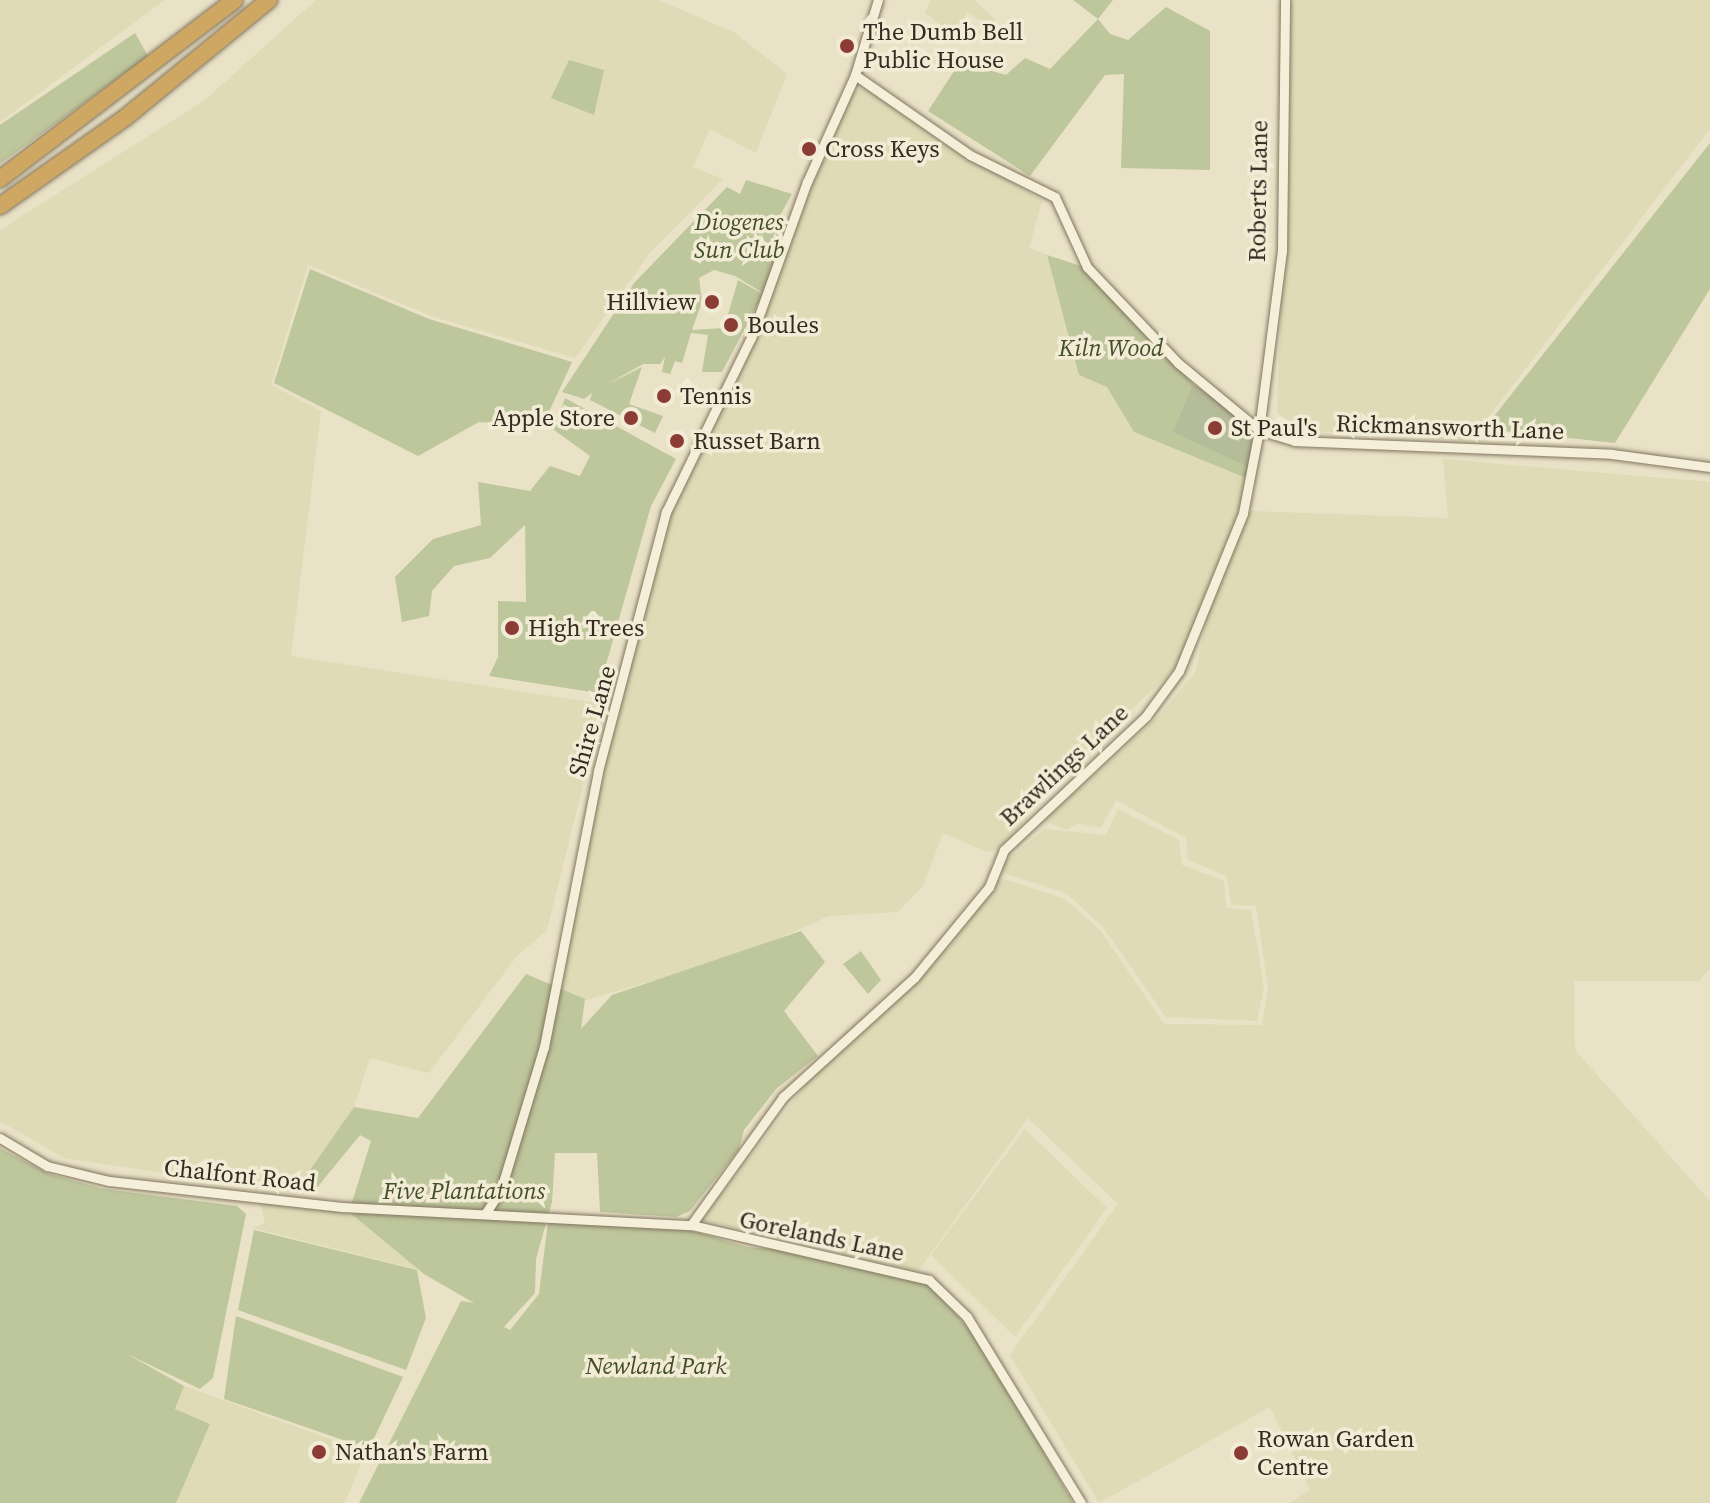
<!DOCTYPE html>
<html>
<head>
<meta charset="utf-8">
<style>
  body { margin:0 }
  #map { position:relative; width:1710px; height:1503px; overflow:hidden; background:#e9e2c7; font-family:"Source Serif 4",serif }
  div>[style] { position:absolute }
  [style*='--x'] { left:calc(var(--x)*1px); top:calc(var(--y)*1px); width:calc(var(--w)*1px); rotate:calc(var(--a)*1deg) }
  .farmland>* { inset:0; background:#dedbb6 }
  .green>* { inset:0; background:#bec69c }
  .cemetery>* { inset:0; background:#b5bc9a }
  .roads { filter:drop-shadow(0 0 2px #83755f) drop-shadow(0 0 2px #83755f) }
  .street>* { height:9px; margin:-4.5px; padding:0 4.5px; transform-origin:4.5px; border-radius:4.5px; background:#f5efda }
  .highway>* { height:16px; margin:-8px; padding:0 8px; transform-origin:8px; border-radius:8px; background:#cea862 }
  .dots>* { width:22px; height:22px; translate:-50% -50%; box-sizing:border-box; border:4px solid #f2ecd6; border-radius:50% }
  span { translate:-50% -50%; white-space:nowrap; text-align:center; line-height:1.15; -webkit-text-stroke:7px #f2ecd6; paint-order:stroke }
  .poi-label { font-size:24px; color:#352c21 }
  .left { translate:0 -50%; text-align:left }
  .right { translate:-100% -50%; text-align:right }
  .street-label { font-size:24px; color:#352c21 }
  .park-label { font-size:24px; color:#424f29; font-style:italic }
</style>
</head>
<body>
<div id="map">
  <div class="farmland">
    <i style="clip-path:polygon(0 0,165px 0,0 122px)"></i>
    <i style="clip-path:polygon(316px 0,659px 0,735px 33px,787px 74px,756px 153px,710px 129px,693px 167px,723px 179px,649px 254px,575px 358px,431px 316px,308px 265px,271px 385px,321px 411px,291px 656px,603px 704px,547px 930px,517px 956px,429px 1073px,370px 1058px,354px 1107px,294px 1193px,64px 1158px,0 1121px,0 230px,205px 100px)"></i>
    <i style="clip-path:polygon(930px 0,974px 0,996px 20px,989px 28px,968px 12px,953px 35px,925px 13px)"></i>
    <i style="clip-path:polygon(1292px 0,1710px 0,1710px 129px,1470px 441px,1303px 430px,1277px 413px)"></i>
    <i style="clip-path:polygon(864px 88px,1042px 201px,1029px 248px,1047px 255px,1079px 375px,1107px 386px,1134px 432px,1246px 478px,1245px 504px,1176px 667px,1054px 785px,999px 849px,987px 852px,943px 833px,923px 886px,898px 912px,829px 916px,736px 957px,554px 1009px,617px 689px,660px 526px,770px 303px,805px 187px,847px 94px)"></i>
    <i style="clip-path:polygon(1443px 459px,1710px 482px,1710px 968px,1699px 981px,1574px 981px,1575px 1050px,1710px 1201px,1710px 1503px,1289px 1503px,1310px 1490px,1270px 1407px,1099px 1503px,1010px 1355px,1118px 1204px,1028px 1118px,918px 1271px,702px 1220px,847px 1031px,951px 945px,1001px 878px,1065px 899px,1100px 930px,1164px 1024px,1262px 1025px,1268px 987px,1256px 906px,1231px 905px,1227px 876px,1188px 860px,1186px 838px,1116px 800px,1101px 828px,1077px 823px,1067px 830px,1044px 821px,1160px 715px,1196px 671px,1211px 597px,1251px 511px,1448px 518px)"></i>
    <i style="clip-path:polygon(1118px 809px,1179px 840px,1182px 865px,1224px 881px,1226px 908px,1251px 910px,1264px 987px,1257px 1021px,1166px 1017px,1103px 927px,1066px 893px,995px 870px,1044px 829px,1106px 835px)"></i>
    <i style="clip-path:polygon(1025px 1129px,1107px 1208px,1015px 1337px,931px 1255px)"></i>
    <i style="clip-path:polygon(260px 1201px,358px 1213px,425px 1271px,253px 1228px,265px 1223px)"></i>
    <i style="clip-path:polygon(184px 1386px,366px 1452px,345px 1503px,176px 1503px,210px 1424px,175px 1409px)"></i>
  </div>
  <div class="green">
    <i style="clip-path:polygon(1073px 0,1113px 0,1098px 19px,1110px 34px,1128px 40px,1166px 7px,1210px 31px,1210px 170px,1121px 168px,1124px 74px,1105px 75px,1030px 176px,928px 111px,960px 62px,1006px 75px,1025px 58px,1050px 69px,1098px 19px)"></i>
    <i style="clip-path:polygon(135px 33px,148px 56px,0 164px,0 125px)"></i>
    <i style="clip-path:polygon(569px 60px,604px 70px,594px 115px,551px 98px)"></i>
    <i style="clip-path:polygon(1710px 143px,1710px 289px,1615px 443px,1484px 429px)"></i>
    <i style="clip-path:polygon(746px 180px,792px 194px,778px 219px,781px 244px,763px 293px,735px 276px,714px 270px,699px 278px,702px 302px,692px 330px,724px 328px,738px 280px,763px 294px,722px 372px,702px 372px,708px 335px,691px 333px,682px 363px,675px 361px,670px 374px,662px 372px,665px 357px,660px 364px,643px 364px,606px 385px,642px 367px,629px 404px,663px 416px,655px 433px,590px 400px,592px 393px,584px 399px,562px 392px,634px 283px,727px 187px,740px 194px)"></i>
    <i style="clip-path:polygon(1047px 255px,1084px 267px,1161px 346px,1193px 384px,1183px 428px,1250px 461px,1246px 478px,1134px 432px,1107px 387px,1079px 375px)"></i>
    <i style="clip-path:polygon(310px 269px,429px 319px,572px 362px,543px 425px,479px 422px,418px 456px,274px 383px)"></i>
    <i style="clip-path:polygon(565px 398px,676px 459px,651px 506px,598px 693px,489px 676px,498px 657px,498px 601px,526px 602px,525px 525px,490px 558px,454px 566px,432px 591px,429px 616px,402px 622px,395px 577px,433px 539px,481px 525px,478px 482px,530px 491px,550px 466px,580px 476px,590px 456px,554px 430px)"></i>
    <i style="clip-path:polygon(801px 931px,825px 962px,784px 1011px,818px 1056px,776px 1089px,744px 1130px,739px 1149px,690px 1211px,676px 1217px,600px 1212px,597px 1153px,555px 1153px,552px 1202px,536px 1259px,535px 1293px,504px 1327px,510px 1330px,539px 1294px,548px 1222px,685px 1229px,747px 1247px,819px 1253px,929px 1284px,978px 1339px,1073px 1503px,359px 1503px,461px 1301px,474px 1303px,424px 1274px,349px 1212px,371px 1141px,360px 1135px,315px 1190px,294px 1193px,354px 1107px,418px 1118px,526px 974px,585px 999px,581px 1029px,612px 995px)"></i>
    <i style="clip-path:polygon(861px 951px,881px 980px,868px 994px,843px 964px)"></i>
    <i style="clip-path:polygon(0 1148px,49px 1174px,104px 1189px,237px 1206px,246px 1214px,213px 1378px,200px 1389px,127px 1354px,184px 1386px,175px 1409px,210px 1424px,176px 1503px,0 1503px)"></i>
    <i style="clip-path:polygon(254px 1230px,417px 1270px,426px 1318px,406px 1370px,238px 1310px)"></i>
    <i style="clip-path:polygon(236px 1316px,403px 1377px,369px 1449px,224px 1399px)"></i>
  </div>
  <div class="cemetery">
    <i style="clip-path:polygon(1193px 384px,1259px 430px,1249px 467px,1173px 432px)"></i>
  </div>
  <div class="roads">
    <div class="street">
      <i style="--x:855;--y:75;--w:140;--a:34.8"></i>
      <i style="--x:970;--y:155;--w:95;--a:26.3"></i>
      <i style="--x:1055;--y:197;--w:77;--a:65.4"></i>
      <i style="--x:1087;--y:267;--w:132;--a:46.5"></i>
      <i style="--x:1178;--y:363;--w:105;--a:39.6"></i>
      <i style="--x:1259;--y:430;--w:37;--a:17"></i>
      <i style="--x:1294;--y:441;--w:318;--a:2.3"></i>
      <i style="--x:1612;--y:454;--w:99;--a:7.6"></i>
      <i style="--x:855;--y:75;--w:78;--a:-73"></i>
      <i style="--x:0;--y:1138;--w:55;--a:30.8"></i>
      <i style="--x:47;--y:1166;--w:64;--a:13.6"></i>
      <i style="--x:109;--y:1181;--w:234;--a:6.4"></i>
      <i style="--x:342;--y:1207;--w:349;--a:3"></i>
      <i style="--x:691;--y:1225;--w:244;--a:13"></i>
      <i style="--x:929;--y:1280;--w:53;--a:44.2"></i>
      <i style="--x:967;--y:1317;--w:218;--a:58.5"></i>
      <i style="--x:485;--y:1214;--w:30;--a:-57"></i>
      <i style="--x:501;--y:1189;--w:148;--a:-73.2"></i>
      <i style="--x:544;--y:1047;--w:281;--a:-78.9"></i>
      <i style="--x:598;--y:771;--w:268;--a:-75.3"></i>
      <i style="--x:666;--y:512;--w:194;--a:-64"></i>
      <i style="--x:751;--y:338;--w:166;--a:-70.3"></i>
      <i style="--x:807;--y:182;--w:117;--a:-65.8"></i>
      <i style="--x:691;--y:1225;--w:158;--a:-54.3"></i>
      <i style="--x:783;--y:1097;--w:177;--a:-42.3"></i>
      <i style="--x:914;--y:978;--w:118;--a:-50.5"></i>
      <i style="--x:989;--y:887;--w:40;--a:-68"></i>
      <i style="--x:1004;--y:850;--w:195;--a:-43.3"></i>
      <i style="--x:1146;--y:716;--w:56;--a:-53.7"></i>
      <i style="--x:1179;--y:671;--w:170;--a:-67.9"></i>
      <i style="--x:1243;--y:513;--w:85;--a:-79.1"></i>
      <i style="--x:1259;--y:430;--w:180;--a:-82.7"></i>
      <i style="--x:1282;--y:251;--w:251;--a:-89.3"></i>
    </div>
    <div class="highway">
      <i style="--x:0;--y:179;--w:295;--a:-37.3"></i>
      <i style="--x:0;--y:206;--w:154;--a:-35.2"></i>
      <i style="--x:126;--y:117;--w:185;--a:-39.3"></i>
    </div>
  </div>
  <div class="dots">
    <i style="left:847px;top:46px;background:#8b3c35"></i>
    <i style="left:809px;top:149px;background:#8b3c35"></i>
    <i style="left:712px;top:302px;background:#8b3c35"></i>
    <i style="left:731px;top:325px;background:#8b3c35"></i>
    <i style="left:664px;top:396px;background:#8b3c35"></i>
    <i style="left:631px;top:418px;background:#8b3c35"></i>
    <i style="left:1215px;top:428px;background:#8b3c35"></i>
    <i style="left:677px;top:441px;background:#8b3c35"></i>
    <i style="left:512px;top:628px;background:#8b3c35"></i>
    <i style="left:319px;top:1452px;background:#8b3c35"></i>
    <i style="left:1241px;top:1453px;background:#8b3c35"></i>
  </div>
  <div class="poi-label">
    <span class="left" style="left:863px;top:46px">The Dumb Bell<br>Public House</span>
    <span class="left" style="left:825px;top:149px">Cross Keys</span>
    <span class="right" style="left:696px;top:302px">Hillview</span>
    <span class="left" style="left:747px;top:325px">Boules</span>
    <span class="left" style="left:680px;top:396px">Tennis</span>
    <span class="right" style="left:615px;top:418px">Apple Store</span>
    <span class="left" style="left:1231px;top:428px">St Paul's</span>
    <span class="left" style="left:693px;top:441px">Russet Barn</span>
    <span class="left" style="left:528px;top:628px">High Trees</span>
    <span class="left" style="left:1257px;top:1453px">Rowan Garden<br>Centre</span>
    <span class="left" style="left:335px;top:1452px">Nathan's Farm</span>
  </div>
  <div class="street-label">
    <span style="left:1258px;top:191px;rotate:-89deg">Roberts Lane</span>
    <span style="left:1450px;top:427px;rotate:2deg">Rickmansworth Lane</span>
    <span style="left:592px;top:721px;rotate:-74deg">Shire Lane</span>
    <span style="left:1064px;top:765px;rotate:-43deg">Brawlings Lane</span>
    <span style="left:240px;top:1175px;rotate:6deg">Chalfont Road</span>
    <span style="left:822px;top:1236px;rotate:12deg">Gorelands Lane</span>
  </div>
  <div class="park-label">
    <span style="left:739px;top:236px">Diogenes<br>Sun Club</span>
    <span style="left:1111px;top:348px">Kiln Wood</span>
    <span style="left:464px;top:1191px">Five Plantations</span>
    <span style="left:656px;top:1366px">Newland Park</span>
  </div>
</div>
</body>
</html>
